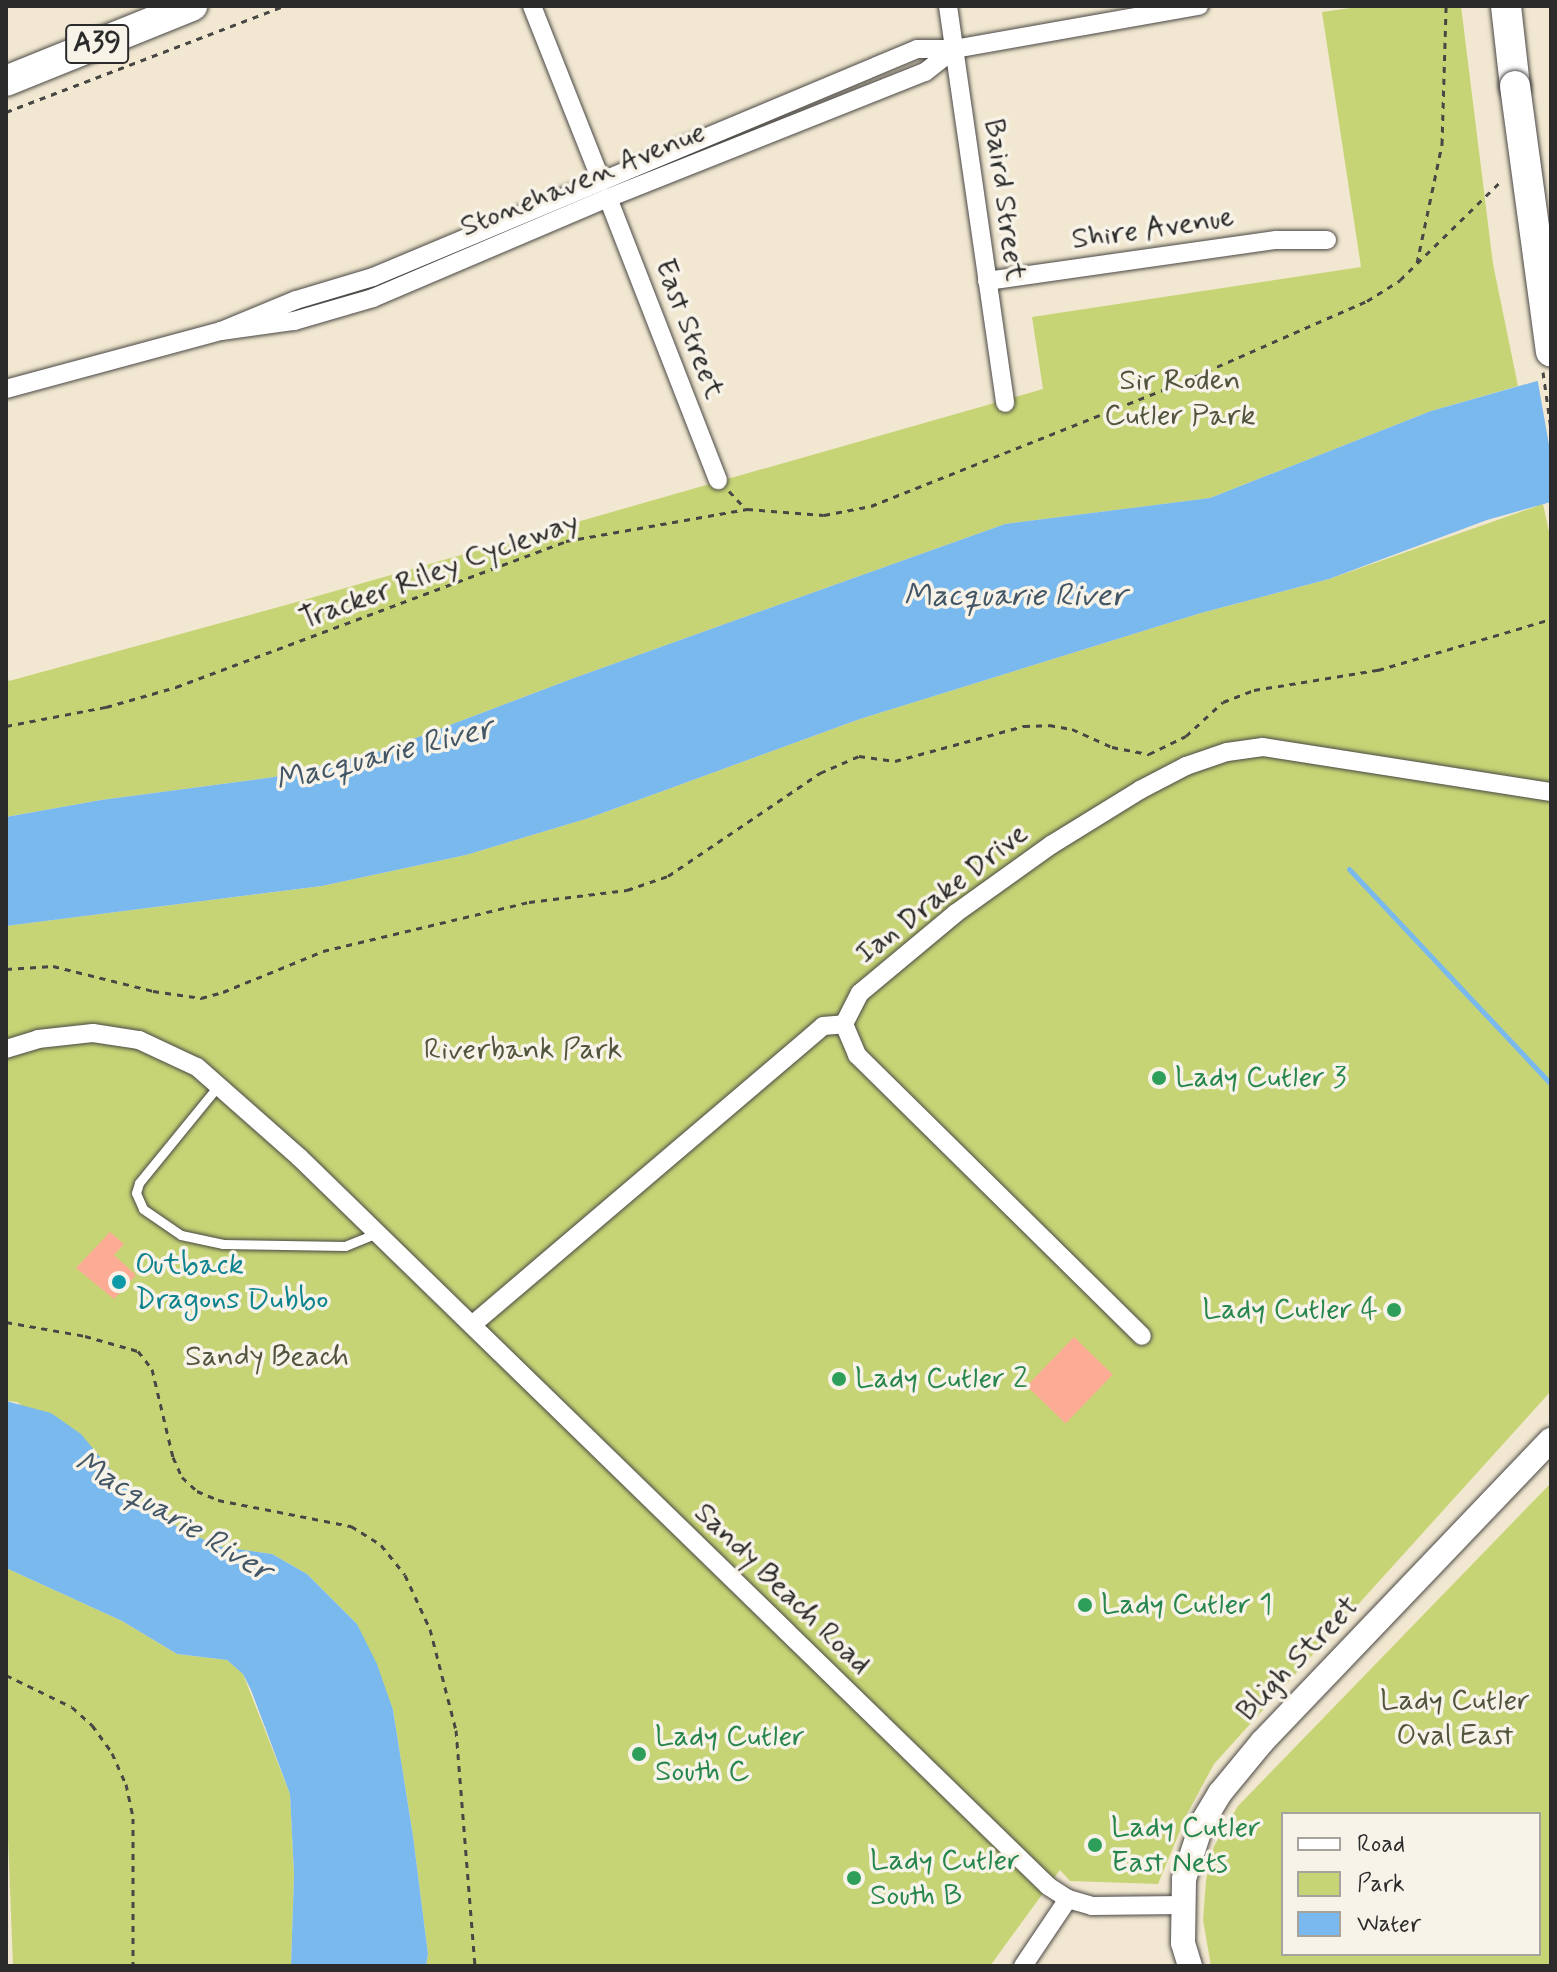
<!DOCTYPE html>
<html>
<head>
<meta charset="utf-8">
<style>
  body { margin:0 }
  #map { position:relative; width:1557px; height:1972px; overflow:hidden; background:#f2e8d1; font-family:Mynerve,sans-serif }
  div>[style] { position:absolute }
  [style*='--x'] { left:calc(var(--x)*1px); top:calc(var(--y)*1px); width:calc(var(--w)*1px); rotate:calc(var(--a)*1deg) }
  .green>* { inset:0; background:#c7d475 }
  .water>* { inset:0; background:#7ab9ee }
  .pier>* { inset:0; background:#f2e8d1 }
  .stream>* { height:5px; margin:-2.5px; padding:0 2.5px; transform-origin:2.5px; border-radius:2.5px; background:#7ab9ee }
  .building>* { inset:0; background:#fcac95; transform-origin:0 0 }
  .path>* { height:3px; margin-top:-1.5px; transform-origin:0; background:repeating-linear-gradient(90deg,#494744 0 6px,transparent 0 12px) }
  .roads { filter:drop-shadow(0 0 2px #494744) drop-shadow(0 0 2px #494744) }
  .service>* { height:9px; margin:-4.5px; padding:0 4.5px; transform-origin:4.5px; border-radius:4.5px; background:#fff }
  .minor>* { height:18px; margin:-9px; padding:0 9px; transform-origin:9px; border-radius:9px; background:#fff }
  .tertiary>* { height:24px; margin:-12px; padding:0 12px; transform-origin:12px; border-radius:12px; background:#fff }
  .trunk>* { height:30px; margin:-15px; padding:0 15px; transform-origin:15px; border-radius:15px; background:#fff }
  .path-bridge>* { height:3px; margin-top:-1.5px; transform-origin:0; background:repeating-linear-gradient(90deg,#494744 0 6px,transparent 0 12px) }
  .bridges { filter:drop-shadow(0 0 2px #494744) drop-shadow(0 0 2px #494744) }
  .trunk-bridge>* { height:30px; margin:-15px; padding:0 15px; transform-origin:15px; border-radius:15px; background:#fff }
  .dots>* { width:22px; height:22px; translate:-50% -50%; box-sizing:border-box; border:4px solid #f7f3e8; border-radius:50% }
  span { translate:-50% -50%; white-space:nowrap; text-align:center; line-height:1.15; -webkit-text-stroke:7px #f7f3e8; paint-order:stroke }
  .shield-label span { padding:2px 6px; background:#f7f3e8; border:2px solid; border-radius:6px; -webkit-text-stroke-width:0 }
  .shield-label { font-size:28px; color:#2b2b2b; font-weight:700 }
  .street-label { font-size:30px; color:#2b2b2b }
  .park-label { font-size:30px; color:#52553e }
  .leisure-label { font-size:30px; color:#27864d }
  .left { translate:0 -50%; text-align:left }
  .right { translate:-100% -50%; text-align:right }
  .culture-label { font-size:30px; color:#0d838f }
  .water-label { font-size:32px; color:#435666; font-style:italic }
  .frame { position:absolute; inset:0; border:8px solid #2b2b2b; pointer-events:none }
  .legend { position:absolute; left:1281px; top:1812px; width:260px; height:144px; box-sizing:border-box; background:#f7f3e8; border:2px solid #a5a39c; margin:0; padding:10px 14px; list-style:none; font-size:24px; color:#2b2b2b }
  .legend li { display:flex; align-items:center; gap:16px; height:40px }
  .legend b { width:40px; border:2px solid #a5a39c }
</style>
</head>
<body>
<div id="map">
  <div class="green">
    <i style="clip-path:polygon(1365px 6px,1461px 6px,1493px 264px,1518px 386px,1431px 411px,1210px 498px,1005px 524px,574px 678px,384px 750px,274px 777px,101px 800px,6px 817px,6px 675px,9px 681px,293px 603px,1043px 389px,1032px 317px,1361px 267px,1322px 12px)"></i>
    <i style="clip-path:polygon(1543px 504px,1551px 541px,1551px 1391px,1214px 1764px,1187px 1814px,1158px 1884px,1070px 1881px,1060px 1870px,990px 1966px,426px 1966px,428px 1954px,413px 1836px,393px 1710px,357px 1624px,307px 1574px,272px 1554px,217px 1546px,144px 1510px,122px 1485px,17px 1402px,6px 1401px,6px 926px,322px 886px,466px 855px,589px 818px,860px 719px,1201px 613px,1329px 579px)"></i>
    <i style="clip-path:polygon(evenodd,1551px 1483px,1551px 1966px,1211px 1966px,1203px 1920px,1206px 1880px,1214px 1846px,1238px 1806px,1551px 1483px,1283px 1814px,1539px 1814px,1539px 1954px,1283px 1954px,1283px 1814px)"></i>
    <i style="clip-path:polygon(6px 1568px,122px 1621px,177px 1654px,227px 1660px,243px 1674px,290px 1794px,294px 1874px,291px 1966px,13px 1966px,6px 1788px)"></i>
  </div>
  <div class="water">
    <i style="clip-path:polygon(1551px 377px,1551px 502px,1487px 520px,1329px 579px,1201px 613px,860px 719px,589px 818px,466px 855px,322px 886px,6px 926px,6px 817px,101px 800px,274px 777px,384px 750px,574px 678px,1005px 524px,1210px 498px,1431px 411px)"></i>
    <i style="clip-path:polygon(6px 1401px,51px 1413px,81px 1434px,144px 1510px,217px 1546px,272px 1554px,307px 1574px,357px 1624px,377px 1664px,393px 1710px,413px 1836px,428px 1954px,426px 1966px,291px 1966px,294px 1874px,290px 1794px,251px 1690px,243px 1674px,227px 1660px,177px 1654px,122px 1621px,6px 1568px)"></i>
  </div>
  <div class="pier">
    <i style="clip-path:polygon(1551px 373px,1551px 456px,1537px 377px)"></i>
  </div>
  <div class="stream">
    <i style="--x:1349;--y:869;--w:295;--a:46.8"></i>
  </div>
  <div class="building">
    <i style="clip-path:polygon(110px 1232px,124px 1244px,114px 1255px,136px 1275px,114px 1299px,76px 1268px)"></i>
    <i style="left:1074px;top:1337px;width:54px;height:68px;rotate:44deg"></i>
  </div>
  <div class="path">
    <i style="--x:6;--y:112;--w:297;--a:-20.9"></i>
    <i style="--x:1417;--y:263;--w:122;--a:-78.1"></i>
    <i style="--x:1442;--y:144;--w:138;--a:-88.3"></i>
    <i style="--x:729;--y:491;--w:25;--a:47"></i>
    <i style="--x:6;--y:726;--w:102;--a:-10.8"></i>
    <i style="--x:106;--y:707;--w:73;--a:-15.9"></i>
    <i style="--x:176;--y:687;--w:416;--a:-20.5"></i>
    <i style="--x:566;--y:541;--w:184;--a:-10"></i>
    <i style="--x:747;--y:509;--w:77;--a:4.5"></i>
    <i style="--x:824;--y:515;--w:48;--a:-10.8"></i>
    <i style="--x:871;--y:506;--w:325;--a:-21.7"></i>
    <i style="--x:1173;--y:386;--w:212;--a:-23.7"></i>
    <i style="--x:1367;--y:301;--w:39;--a:-32"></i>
    <i style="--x:1400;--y:280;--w:144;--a:-44.4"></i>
    <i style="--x:6;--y:969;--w:47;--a:-3.7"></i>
    <i style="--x:53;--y:966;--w:103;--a:14"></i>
    <i style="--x:153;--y:991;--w:49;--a:8.3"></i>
    <i style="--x:201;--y:998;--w:23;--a:-15"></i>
    <i style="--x:223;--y:992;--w:108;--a:-22.3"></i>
    <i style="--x:323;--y:951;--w:212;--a:-13.4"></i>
    <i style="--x:529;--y:902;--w:99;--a:-7"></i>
    <i style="--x:627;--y:890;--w:43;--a:-18.9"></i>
    <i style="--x:668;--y:876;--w:184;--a:-34.1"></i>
    <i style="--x:820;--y:773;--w:43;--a:-23.6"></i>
    <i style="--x:859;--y:756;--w:36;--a:8"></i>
    <i style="--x:895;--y:761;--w:134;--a:-15.2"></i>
    <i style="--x:1024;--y:726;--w:25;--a:-2"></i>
    <i style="--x:1049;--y:725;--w:23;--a:10"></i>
    <i style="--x:1072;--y:729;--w:44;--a:24.2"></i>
    <i style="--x:1112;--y:747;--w:38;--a:11"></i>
    <i style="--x:1149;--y:754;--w:41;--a:-25.9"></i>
    <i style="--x:1186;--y:736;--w:50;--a:-42.6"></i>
    <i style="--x:1223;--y:702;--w:33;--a:-21"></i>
    <i style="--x:1254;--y:690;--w:126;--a:-9.2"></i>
    <i style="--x:1378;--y:670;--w:180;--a:-16.4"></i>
    <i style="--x:6;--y:1322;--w:80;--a:10"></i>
    <i style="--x:85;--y:1336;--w:55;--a:15.8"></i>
    <i style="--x:138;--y:1351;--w:23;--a:52"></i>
    <i style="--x:152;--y:1369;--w:90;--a:76.6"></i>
    <i style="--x:173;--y:1457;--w:22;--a:66"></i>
    <i style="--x:182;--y:1477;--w:21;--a:43"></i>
    <i style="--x:197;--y:1491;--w:23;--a:23"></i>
    <i style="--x:218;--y:1500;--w:136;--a:11.1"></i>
    <i style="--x:351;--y:1526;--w:36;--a:32"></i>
    <i style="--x:381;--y:1545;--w:38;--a:51"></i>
    <i style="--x:405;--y:1575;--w:60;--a:65.2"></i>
    <i style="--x:430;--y:1629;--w:104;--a:75.6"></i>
    <i style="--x:456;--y:1730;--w:237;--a:85.4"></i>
    <i style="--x:6;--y:1675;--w:73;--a:25.9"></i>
    <i style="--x:72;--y:1707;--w:27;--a:42"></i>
    <i style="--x:92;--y:1725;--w:34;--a:54"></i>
    <i style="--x:112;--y:1753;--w:34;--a:66"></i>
    <i style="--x:126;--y:1784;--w:35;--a:78"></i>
    <i style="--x:133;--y:1818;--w:148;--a:90"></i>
  </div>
  <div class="roads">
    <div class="service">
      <i style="--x:218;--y:1086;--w:125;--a:129.2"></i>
      <i style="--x:139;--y:1183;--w:10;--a:107"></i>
      <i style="--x:136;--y:1193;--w:17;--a:66"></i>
      <i style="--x:143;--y:1209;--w:46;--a:34.4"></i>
      <i style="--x:181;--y:1235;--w:43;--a:12.1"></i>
      <i style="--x:223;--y:1244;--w:122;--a:0.9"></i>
      <i style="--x:345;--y:1246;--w:35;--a:-22"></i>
    </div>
    <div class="minor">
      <i style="--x:532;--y:6;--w:187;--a:68.4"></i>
      <i style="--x:948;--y:6;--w:401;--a:81.8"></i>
      <i style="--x:608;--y:198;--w:303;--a:68.7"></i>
      <i style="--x:987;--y:281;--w:292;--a:-8.1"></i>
      <i style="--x:1276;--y:240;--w:51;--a:0"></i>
      <i style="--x:221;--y:331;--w:81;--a:-22.5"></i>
      <i style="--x:296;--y:300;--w:80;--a:-16.6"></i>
      <i style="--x:373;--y:277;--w:590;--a:-22.74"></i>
      <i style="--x:917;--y:49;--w:37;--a:0"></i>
      <i style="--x:954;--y:49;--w:249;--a:-10"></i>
      <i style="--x:6;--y:389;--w:223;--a:-15.1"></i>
      <i style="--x:221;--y:331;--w:74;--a:-7.8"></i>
      <i style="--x:294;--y:321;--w:82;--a:-16.2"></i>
      <i style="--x:373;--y:298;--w:255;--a:-23.1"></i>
      <i style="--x:608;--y:198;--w:341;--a:-21.7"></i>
      <i style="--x:925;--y:72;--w:37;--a:-38"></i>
      <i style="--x:844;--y:1024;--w:34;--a:67"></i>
      <i style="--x:857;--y:1055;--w:400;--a:44.6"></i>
      <i style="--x:6;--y:1049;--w:34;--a:-17"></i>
      <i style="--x:38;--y:1039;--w:55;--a:-6.2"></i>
      <i style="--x:93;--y:1033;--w:47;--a:8.7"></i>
      <i style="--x:139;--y:1040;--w:64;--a:25"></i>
      <i style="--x:197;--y:1067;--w:136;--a:41.4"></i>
      <i style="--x:299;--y:1157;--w:1045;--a:44.22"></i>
      <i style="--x:1048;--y:1886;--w:24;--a:33"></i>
      <i style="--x:1068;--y:1899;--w:25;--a:16"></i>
      <i style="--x:1092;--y:1906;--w:90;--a:-0.6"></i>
      <i style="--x:472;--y:1325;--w:461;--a:-40.4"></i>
      <i style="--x:823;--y:1026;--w:21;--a:-5"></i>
      <i style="--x:844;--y:1024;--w:35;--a:-63"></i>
      <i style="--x:860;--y:993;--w:125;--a:-39.8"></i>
      <i style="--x:956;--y:913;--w:117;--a:-35.6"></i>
      <i style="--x:1051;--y:845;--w:105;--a:-31.7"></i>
      <i style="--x:1140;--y:790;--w:52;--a:-27.6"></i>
      <i style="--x:1186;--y:766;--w:43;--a:-18.9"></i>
      <i style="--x:1227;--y:752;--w:36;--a:-8"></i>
      <i style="--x:1263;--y:747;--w:291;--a:8.9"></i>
      <i style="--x:1023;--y:1966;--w:81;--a:-56.1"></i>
    </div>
    <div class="tertiary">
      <i style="--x:1190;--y:1966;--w:24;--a:-107"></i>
      <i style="--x:1183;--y:1943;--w:64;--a:-89.1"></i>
      <i style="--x:1184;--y:1879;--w:59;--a:-72.2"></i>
      <i style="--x:1202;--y:1823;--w:35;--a:-59"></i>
      <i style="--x:1220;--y:1793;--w:66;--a:-50.5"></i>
      <i style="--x:1262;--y:1742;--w:418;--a:-46.3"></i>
    </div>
    <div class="trunk">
      <i style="--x:1506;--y:6;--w:81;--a:83.6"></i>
      <i style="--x:6;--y:81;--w:201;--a:-22"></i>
    </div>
  </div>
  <div class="path-bridge">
    <i style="--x:1543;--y:372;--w:58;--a:82"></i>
  </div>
  <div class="bridges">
    <div class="trunk-bridge">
      <i style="--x:1515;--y:86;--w:268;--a:82.3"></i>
    </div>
  </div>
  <div class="dots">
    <i style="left:1159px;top:1078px;background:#2e9e5b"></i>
    <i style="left:119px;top:1282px;background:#0f9aa8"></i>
    <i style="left:1394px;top:1310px;background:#2e9e5b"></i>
    <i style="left:839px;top:1379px;background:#2e9e5b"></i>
    <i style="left:1085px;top:1605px;background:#2e9e5b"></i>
    <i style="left:639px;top:1754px;background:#2e9e5b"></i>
    <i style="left:1095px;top:1845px;background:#2e9e5b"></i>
    <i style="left:854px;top:1878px;background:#2e9e5b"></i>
  </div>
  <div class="shield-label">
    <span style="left:97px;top:44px">A39</span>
  </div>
  <div class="street-label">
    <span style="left:583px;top:180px;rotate:-22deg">Stonehaven Avenue</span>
    <span style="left:1004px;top:200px;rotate:82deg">Baird Street</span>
    <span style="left:1153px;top:229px;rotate:-8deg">Shire Avenue</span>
    <span style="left:689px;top:329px;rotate:69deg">East Street</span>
    <span style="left:439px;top:571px;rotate:-20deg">Tracker Riley Cycleway</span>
    <span style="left:942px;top:894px;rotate:-38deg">Ian Drake Drive</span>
    <span style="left:782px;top:1589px;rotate:44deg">Sandy Beach Road</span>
    <span style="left:1298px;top:1659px;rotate:-46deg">Bligh Street</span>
  </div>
  <div class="park-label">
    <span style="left:1180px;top:398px">Sir Roden<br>Cutler Park</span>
    <span style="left:523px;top:1050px">Riverbank Park</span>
    <span style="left:267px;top:1357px">Sandy Beach</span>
    <span style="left:1455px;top:1718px">Lady Cutler<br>Oval East</span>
  </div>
  <div class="leisure-label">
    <span class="left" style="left:1175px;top:1078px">Lady Cutler 3</span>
    <span class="right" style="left:1378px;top:1310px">Lady Cutler 4</span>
    <span class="left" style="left:855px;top:1379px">Lady Cutler 2</span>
    <span class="left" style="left:1101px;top:1605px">Lady Cutler 1</span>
    <span class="left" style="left:655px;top:1754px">Lady Cutler<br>South C</span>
    <span class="left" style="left:1111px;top:1845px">Lady Cutler<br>East Nets</span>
    <span class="left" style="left:870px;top:1878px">Lady Cutler<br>South B</span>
  </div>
  <div class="culture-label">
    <span class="left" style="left:135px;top:1282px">Outback<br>Dragons Dubbo</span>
  </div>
  <div class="water-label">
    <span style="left:1015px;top:596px">Macquarie River</span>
    <span style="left:384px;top:755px;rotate:-14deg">Macquarie River</span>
    <span style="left:173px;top:1517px;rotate:31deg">Macquarie River</span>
  </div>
  <div class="frame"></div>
  <ul class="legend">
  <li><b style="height:10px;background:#fff"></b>Road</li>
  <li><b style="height:22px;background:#c7d475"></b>Park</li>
  <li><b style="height:22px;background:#7ab9ee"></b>Water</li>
  </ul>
</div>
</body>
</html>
